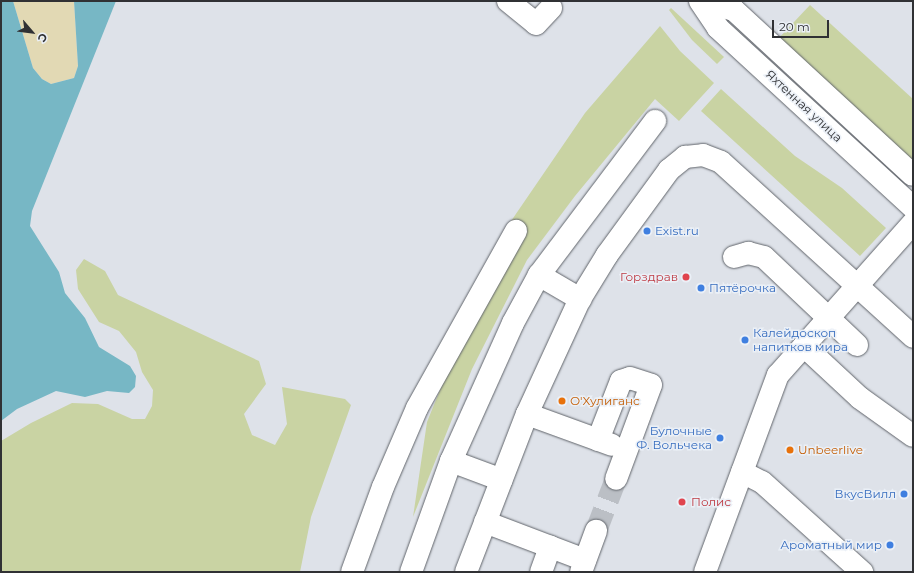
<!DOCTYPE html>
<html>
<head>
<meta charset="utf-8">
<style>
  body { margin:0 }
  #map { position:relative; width:914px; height:573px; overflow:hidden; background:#dee2e9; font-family:Montserrat,sans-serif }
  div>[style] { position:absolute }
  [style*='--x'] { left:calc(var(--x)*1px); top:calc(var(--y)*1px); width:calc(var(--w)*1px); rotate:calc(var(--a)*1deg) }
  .green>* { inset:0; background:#c9d3a3 }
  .sand>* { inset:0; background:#e2d9b4 }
  .water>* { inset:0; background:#77b7c5 }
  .minor-tunnel>* { height:22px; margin-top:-11px; transform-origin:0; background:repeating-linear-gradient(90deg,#bbbfc5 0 22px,transparent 0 33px) }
  .roads { filter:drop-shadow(0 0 1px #60646a) drop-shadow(0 0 1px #60646a) }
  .minor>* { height:22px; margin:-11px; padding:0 11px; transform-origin:11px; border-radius:11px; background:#fff }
  .dots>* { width:11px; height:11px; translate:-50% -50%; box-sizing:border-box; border:2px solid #ebf0f7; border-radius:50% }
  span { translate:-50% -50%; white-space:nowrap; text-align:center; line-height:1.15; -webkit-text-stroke:3px #ebf0f7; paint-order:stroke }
  .street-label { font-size:12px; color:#303134 }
  .shop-label { font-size:12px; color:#366cbe }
  .left { translate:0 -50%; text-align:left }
  .right { translate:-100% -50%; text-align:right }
  .health-label { font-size:12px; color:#be3a42 }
  .food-label { font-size:12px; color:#c56008 }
  .frame { position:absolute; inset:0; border:2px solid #303134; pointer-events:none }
  .north { position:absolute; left:12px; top:12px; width:40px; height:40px; -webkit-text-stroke:3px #ebf0f7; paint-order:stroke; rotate:118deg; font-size:11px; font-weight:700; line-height:16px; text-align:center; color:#303134 }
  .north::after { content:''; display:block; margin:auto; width:14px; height:18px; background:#303134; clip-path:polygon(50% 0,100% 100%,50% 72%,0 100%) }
  .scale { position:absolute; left:772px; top:20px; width:57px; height:18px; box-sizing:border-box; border:2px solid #303134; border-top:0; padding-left:5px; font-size:12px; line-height:14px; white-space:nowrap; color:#303134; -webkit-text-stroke:3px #ebf0f7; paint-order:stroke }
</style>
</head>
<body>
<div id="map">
  <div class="green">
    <i style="clip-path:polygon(810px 5px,913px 99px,913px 164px,777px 40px)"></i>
    <i style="clip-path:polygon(671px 8px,724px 57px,717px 64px,692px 40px,669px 10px)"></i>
    <i style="clip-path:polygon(660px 26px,680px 51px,714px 83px,679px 121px,655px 99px,575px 196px,527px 260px,472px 369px,413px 517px,427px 422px,505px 230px,585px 113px)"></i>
    <i style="clip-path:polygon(721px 89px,795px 156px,842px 188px,886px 228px,860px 256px,701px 111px)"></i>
    <i style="clip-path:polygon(84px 259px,105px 271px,118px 295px,259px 361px,266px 384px,244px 414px,252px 435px,275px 445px,287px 424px,282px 387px,345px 399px,351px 405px,311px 517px,300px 572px,1px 572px,1px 441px,31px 423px,72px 403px,98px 404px,132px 419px,145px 419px,152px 406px,153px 390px,142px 372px,136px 352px,119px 331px,99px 322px,78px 289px,76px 270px)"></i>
  </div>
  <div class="sand">
    <i style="clip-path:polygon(13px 1px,74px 1px,78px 66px,74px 78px,51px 84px,42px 79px,33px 68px)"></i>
  </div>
  <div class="water">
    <i style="clip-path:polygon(1px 1px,13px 1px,33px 68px,42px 79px,51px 84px,74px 78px,78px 66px,74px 1px,116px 1px,32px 211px,30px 226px,59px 272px,65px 293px,85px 318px,99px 347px,130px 366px,136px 376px,135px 387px,129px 393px,107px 391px,85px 397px,56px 391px,17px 409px,1px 421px)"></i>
  </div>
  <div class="minor-tunnel">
    <i style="--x:596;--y:531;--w:56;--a:-69"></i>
  </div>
  <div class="roads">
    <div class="minor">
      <i style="--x:508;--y:1;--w:36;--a:39"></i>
      <i style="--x:536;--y:24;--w:22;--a:-47"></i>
      <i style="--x:700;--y:1;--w:32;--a:56"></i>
      <i style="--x:718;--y:28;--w:265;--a:42.6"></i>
      <i style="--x:706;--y:1;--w:29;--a:18"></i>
      <i style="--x:734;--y:10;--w:243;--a:42.7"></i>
      <i style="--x:734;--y:257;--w:15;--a:-16"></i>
      <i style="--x:748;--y:253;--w:16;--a:14"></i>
      <i style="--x:764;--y:257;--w:128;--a:43.4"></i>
      <i style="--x:539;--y:275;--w:48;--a:30.3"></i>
      <i style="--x:804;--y:346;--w:76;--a:42.9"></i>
      <i style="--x:860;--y:398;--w:65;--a:35.6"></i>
      <i style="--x:527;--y:414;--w:90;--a:20"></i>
      <i style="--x:598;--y:440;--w:63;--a:-68.7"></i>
      <i style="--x:621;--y:381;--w:9;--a:-18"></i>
      <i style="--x:630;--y:378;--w:22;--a:18"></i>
      <i style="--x:651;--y:385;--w:100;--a:110.4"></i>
      <i style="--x:451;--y:461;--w:54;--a:20.4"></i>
      <i style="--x:742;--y:472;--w:22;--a:27"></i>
      <i style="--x:762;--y:482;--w:135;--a:42"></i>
      <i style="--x:485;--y:522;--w:107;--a:20.8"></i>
      <i style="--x:352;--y:572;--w:90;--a:-70"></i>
      <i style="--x:383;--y:487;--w:86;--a:-66.7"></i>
      <i style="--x:417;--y:408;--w:203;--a:-60.8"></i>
      <i style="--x:411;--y:572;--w:118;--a:-70.2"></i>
      <i style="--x:451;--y:461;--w:151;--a:-65.8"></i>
      <i style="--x:513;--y:323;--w:55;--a:-61.6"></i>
      <i style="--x:539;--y:275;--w:193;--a:-53"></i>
      <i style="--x:466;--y:572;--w:169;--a:-68.9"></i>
      <i style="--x:527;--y:414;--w:127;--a:-65.3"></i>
      <i style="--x:580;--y:299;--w:52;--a:-58.5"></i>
      <i style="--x:607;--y:255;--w:105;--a:-53.9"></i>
      <i style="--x:669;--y:170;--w:21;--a:-39"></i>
      <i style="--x:685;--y:157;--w:18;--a:-6"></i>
      <i style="--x:703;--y:155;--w:19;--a:21"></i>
      <i style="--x:721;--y:162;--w:260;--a:42.3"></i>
      <i style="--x:541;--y:572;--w:27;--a:-70"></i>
      <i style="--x:581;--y:572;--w:44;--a:-69.9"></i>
      <i style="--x:705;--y:572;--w:210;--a:-69.7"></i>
      <i style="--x:778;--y:375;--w:203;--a:-48.4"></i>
    </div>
  </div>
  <div class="dots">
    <i style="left:647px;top:231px;background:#3f7fe0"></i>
    <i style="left:686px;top:277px;background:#e0444e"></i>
    <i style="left:701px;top:288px;background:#3f7fe0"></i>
    <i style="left:745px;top:340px;background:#3f7fe0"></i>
    <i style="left:562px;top:401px;background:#e8710a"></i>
    <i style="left:720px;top:438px;background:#3f7fe0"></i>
    <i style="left:790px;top:450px;background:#e8710a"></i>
    <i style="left:904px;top:494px;background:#3f7fe0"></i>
    <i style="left:682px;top:502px;background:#e0444e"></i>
    <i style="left:890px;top:545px;background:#3f7fe0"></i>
  </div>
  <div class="street-label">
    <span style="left:804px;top:106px;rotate:43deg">Яхтенная улица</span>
  </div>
  <div class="shop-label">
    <span class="left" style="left:655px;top:231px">Exist.ru</span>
    <span class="left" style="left:709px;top:288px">Пятёрочка</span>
    <span class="left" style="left:753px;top:340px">Калейдоскоп<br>напитков мира</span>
    <span class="right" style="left:712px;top:438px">Булочные<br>Ф. Вольчека</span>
    <span class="right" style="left:896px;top:494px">ВкусВилл</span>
    <span class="right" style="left:882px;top:545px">Ароматный мир</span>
  </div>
  <div class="health-label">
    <span class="right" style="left:678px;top:277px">Горздрав</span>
    <span class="left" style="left:691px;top:502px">Полис</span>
  </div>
  <div class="food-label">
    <span class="left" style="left:570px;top:401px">О'Хулиганс</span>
    <span class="left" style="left:798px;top:450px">Unbeerlive</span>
  </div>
  <div class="frame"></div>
  <div class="north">С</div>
  <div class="scale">20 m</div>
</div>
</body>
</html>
